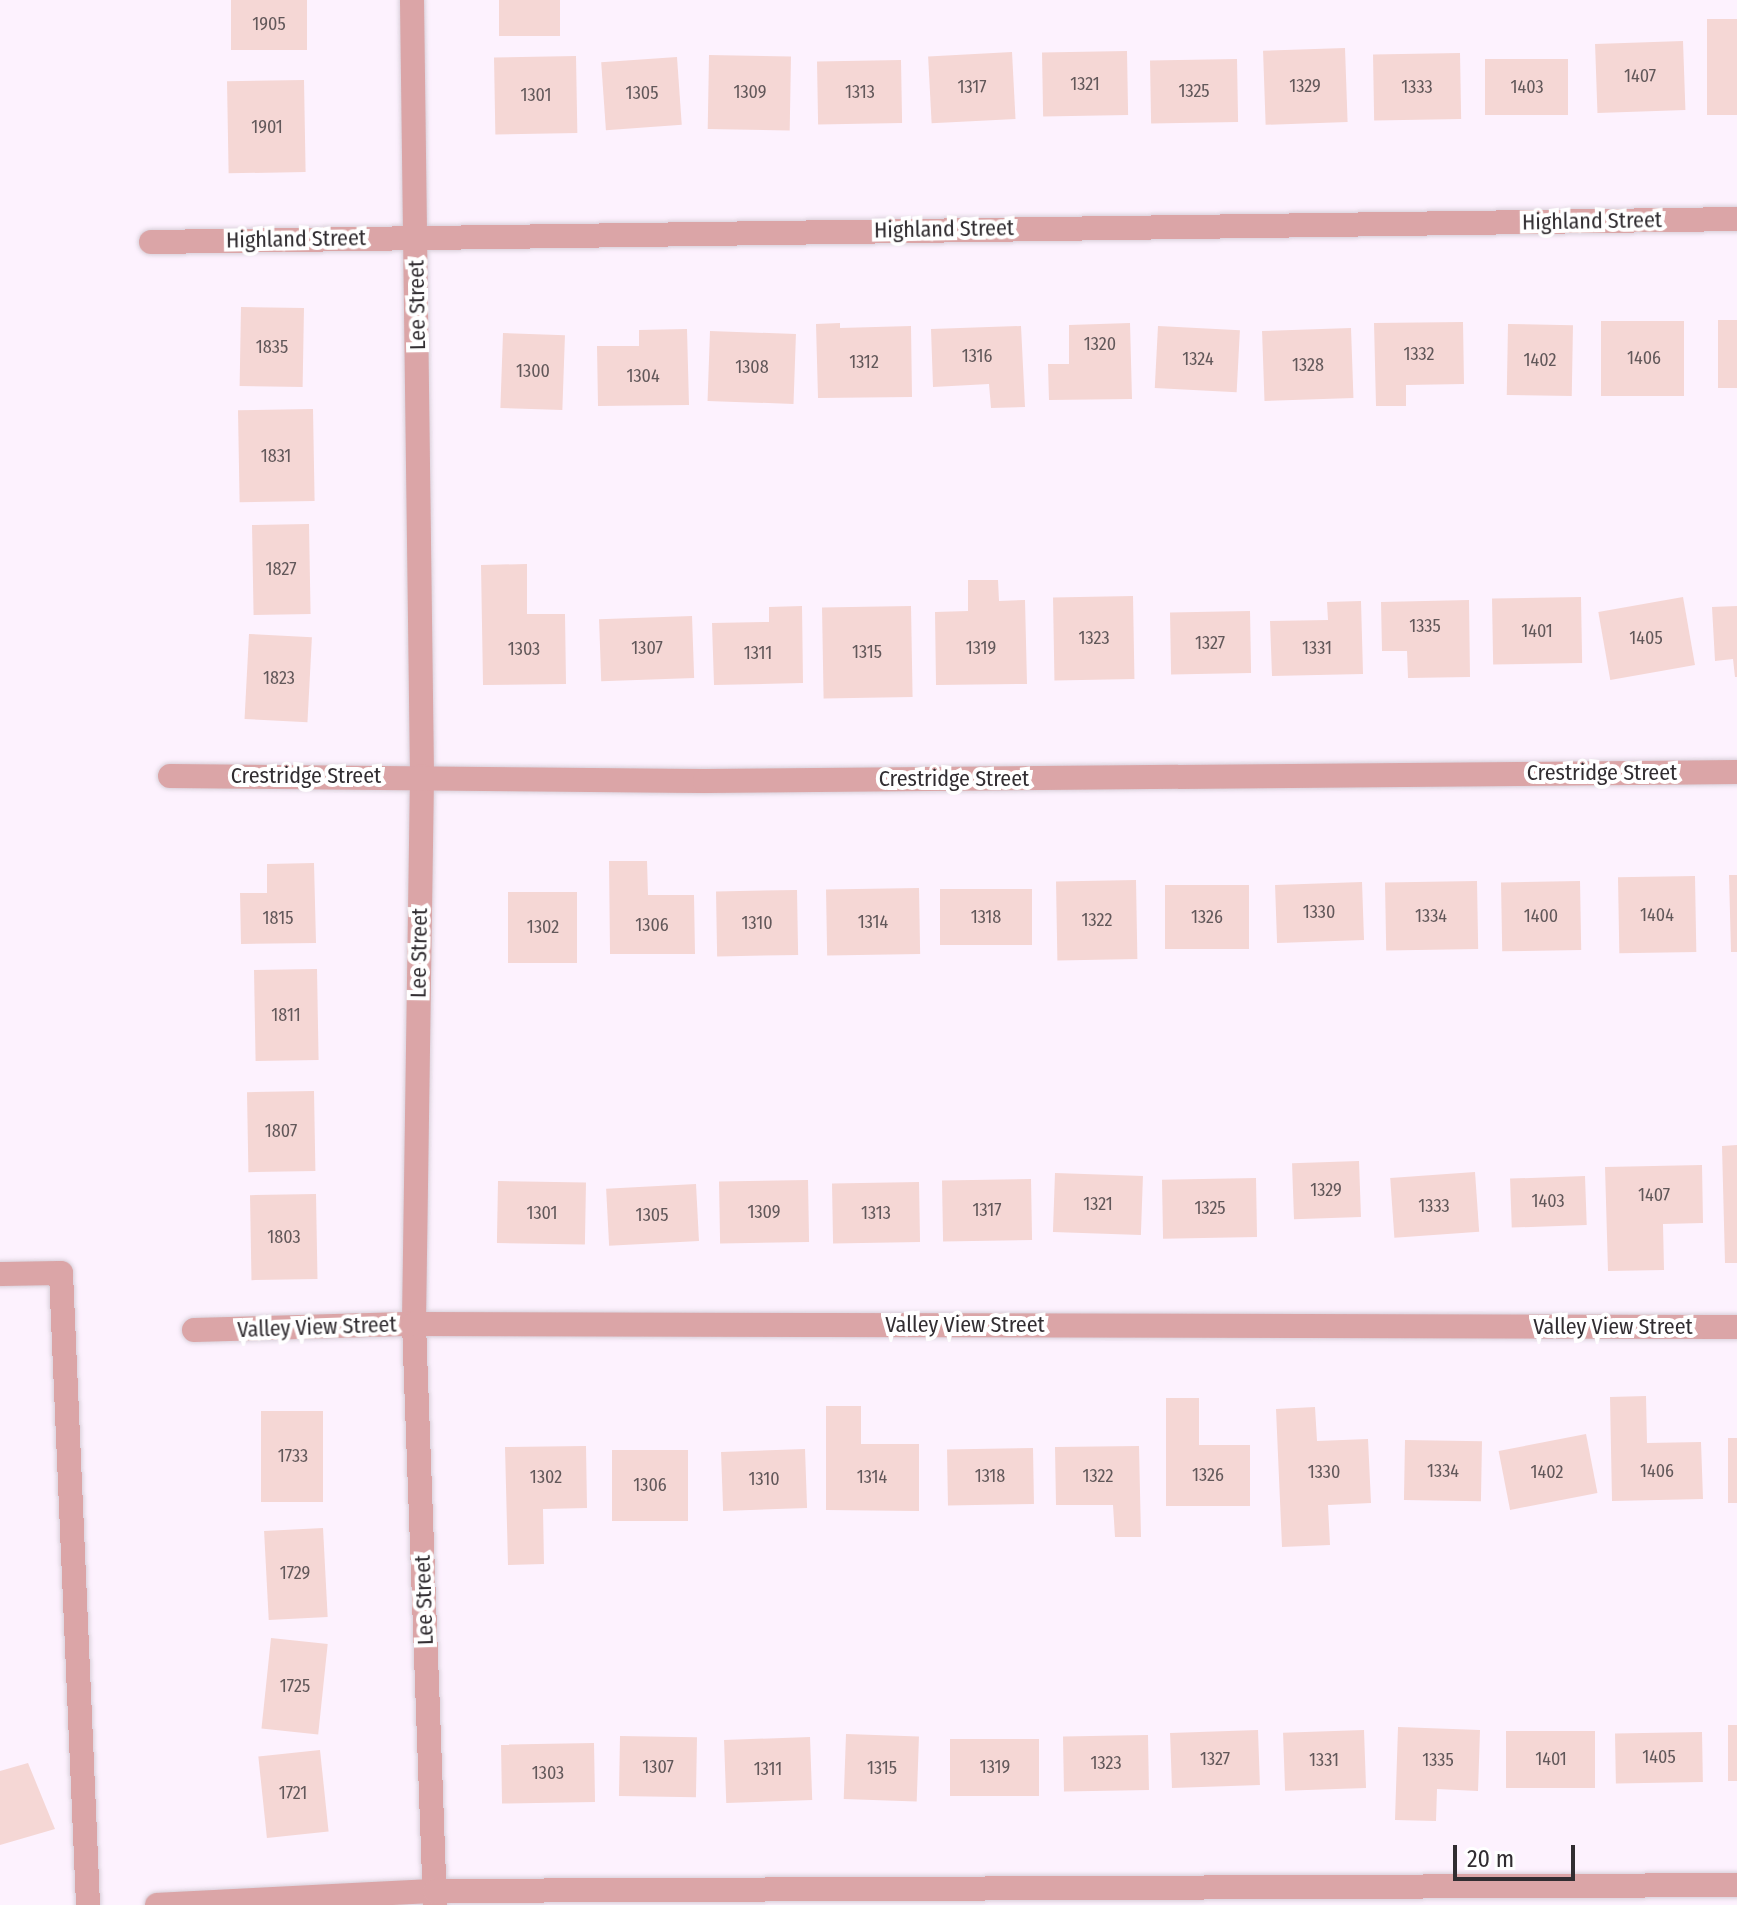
<!DOCTYPE html>
<html>
<head>
<meta charset="utf-8">
<style>
  body { margin:0 }
  #map { position:relative; width:1737px; height:1905px; overflow:hidden; background:#fdf2fe; font-family:"Fira Sans Condensed",sans-serif }
  div>[style] { position:absolute }
  [style*='--x'] { left:calc(var(--x)*1px); top:calc(var(--y)*1px); width:calc(var(--w)*1px); rotate:calc(var(--a)*1deg) }
  .building>* { inset:0; background:#f5d7d5; transform-origin:0 0 }
  .roads { filter:drop-shadow(0 0 2px #d8cfd9) drop-shadow(0 0 2px #d8cfd9) }
  .minor>* { height:24px; margin:-12px; padding:0 12px; transform-origin:12px; border-radius:12px; background:#dba5a7 }
  span { translate:-50% -50%; white-space:nowrap; text-align:center; line-height:1.15; -webkit-text-stroke:8px #fff; paint-order:stroke }
  .number-label { font-size:18px; color:#62585a }
  .number-label span { -webkit-text-stroke-width:0 }
  .street-label { font-size:22px; color:#312d31 }
  .scale { position:absolute; left:1453px; top:1845px; width:122px; height:36px; box-sizing:border-box; border:4px solid #312d31; border-top:0; padding-left:10px; font-size:24px; line-height:28px; white-space:nowrap; color:#312d31; -webkit-text-stroke:6px #fff; paint-order:stroke }
</style>
</head>
<body>
<div id="map">
  <div class="building">
    <i style="left:231px;top:0;width:76px;height:50px"></i>
    <i style="left:499px;top:0;width:61px;height:36px"></i>
    <i style="left:1737px;top:19px;width:96px;height:30px;rotate:90deg"></i>
    <i style="left:1683px;top:41px;width:69px;height:88px;rotate:88deg"></i>
    <i style="left:1345px;top:48px;width:74px;height:82px;rotate:88deg"></i>
    <i style="left:1127px;top:51px;width:64px;height:85px;rotate:89deg"></i>
    <i style="left:1012px;top:52px;width:67px;height:84px;rotate:87deg"></i>
    <i style="left:1460px;top:53px;width:66px;height:87px;rotate:89deg"></i>
    <i style="left:709px;top:55px;width:82px;height:74px;rotate:1deg"></i>
    <i style="left:576px;top:56px;width:77px;height:82px;rotate:89deg"></i>
    <i style="left:677px;top:57px;width:68px;height:76px;rotate:86deg"></i>
    <i style="left:1237px;top:59px;width:63px;height:87px;rotate:89deg"></i>
    <i style="left:1485px;top:59px;width:83px;height:56px"></i>
    <i style="left:901px;top:60px;width:63px;height:84px;rotate:89deg"></i>
    <i style="left:304px;top:80px;width:92px;height:77px;rotate:89deg"></i>
    <i style="left:241px;top:307px;width:63px;height:79px;rotate:1deg"></i>
    <i style="left:1718px;top:320px;width:19px;height:68px"></i>
    <i style="left:1601px;top:321px;width:83px;height:75px"></i>
    <i style="clip-path:polygon(1463px 322px,1464px 384px,1406px 385px,1406px 406px,1376px 406px,1374px 323px)"></i>
    <i style="clip-path:polygon(840px 323px,840px 328px,911px 326px,912px 397px,818px 398px,816px 324px)"></i>
    <i style="clip-path:polygon(1130px 323px,1132px 399px,1049px 400px,1048px 364px,1069px 364px,1069px 325px)"></i>
    <i style="left:1508px;top:324px;width:65px;height:71px;rotate:1deg"></i>
    <i style="clip-path:polygon(1021px 326px,1025px 407px,991px 408px,989px 384px,933px 387px,931px 329px)"></i>
    <i style="left:1158px;top:326px;width:82px;height:62px;rotate:3deg"></i>
    <i style="left:1351px;top:328px;width:70px;height:89px;rotate:88deg"></i>
    <i style="clip-path:polygon(687px 329px,689px 405px,598px 406px,597px 346px,639px 346px,639px 330px)"></i>
    <i style="left:710px;top:331px;width:86px;height:70px;rotate:2deg"></i>
    <i style="left:503px;top:333px;width:62px;height:75px;rotate:2deg"></i>
    <i style="left:313px;top:409px;width:92px;height:75px;rotate:89deg"></i>
    <i style="left:309px;top:524px;width:90px;height:57px;rotate:89deg"></i>
    <i style="clip-path:polygon(527px 564px,527px 614px,565px 614px,566px 684px,483px 685px,481px 565px)"></i>
    <i style="clip-path:polygon(968px 580px,998px 580px,999px 601px,1025px 600px,1027px 684px,936px 685px,935px 612px,968px 611px)"></i>
    <i style="left:1133px;top:596px;width:83px;height:80px;rotate:89deg"></i>
    <i style="left:1581px;top:597px;width:66px;height:89px;rotate:89deg"></i>
    <i style="left:1683px;top:597px;width:69px;height:86px;rotate:80deg"></i>
    <i style="clip-path:polygon(1469px 600px,1470px 677px,1408px 678px,1407px 651px,1382px 651px,1381px 602px)"></i>
    <i style="clip-path:polygon(1361px 601px,1363px 674px,1272px 676px,1270px 621px,1328px 620px,1327px 602px)"></i>
    <i style="clip-path:polygon(802px 606px,803px 683px,714px 685px,712px 623px,769px 622px,769px 607px)"></i>
    <i style="left:911px;top:606px;width:91px;height:89px;rotate:89deg"></i>
    <i style="clip-path:polygon(1737px 606px,1737px 677px,1735px 677px,1733px 659px,1715px 661px,1712px 607px)"></i>
    <i style="left:1250px;top:611px;width:62px;height:80px;rotate:89deg"></i>
    <i style="left:692px;top:616px;width:62px;height:93px;rotate:88deg"></i>
    <i style="left:249px;top:634px;width:63px;height:85px;rotate:3deg"></i>
    <i style="clip-path:polygon(609px 861px,647px 861px,648px 895px,694px 895px,695px 954px,610px 954px)"></i>
    <i style="clip-path:polygon(314px 863px,316px 943px,241px 944px,240px 893px,267px 893px,267px 864px)"></i>
    <i style="clip-path:polygon(1729px 875px,1737px 875px,1737px 952px,1731px 952px)"></i>
    <i style="left:1695px;top:876px;width:76px;height:77px;rotate:89deg"></i>
    <i style="left:1136px;top:880px;width:79px;height:80px;rotate:89deg"></i>
    <i style="left:1477px;top:881px;width:68px;height:92px;rotate:89deg"></i>
    <i style="left:1580px;top:881px;width:69px;height:79px;rotate:89deg"></i>
    <i style="left:1362px;top:882px;width:58px;height:87px;rotate:88deg"></i>
    <i style="left:1165px;top:885px;width:84px;height:64px"></i>
    <i style="left:919px;top:888px;width:66px;height:93px;rotate:89deg"></i>
    <i style="left:940px;top:889px;width:92px;height:56px"></i>
    <i style="left:797px;top:890px;width:65px;height:81px;rotate:89deg"></i>
    <i style="left:508px;top:892px;width:69px;height:71px"></i>
    <i style="left:317px;top:969px;width:91px;height:63px;rotate:89deg"></i>
    <i style="left:314px;top:1091px;width:80px;height:67px;rotate:89deg"></i>
    <i style="clip-path:polygon(1737px 1145px,1737px 1263px,1725px 1263px,1722px 1146px)"></i>
    <i style="left:1359px;top:1161px;width:56px;height:67px;rotate:88deg"></i>
    <i style="clip-path:polygon(1702px 1165px,1703px 1223px,1663px 1224px,1664px 1270px,1608px 1271px,1605px 1167px)"></i>
    <i style="left:1475px;top:1172px;width:60px;height:85px;rotate:86deg"></i>
    <i style="left:1055px;top:1173px;width:88px;height:59px;rotate:2deg"></i>
    <i style="left:1585px;top:1176px;width:49px;height:75px;rotate:88deg"></i>
    <i style="left:1256px;top:1178px;width:59px;height:94px;rotate:89deg"></i>
    <i style="left:1031px;top:1179px;width:61px;height:89px;rotate:89deg"></i>
    <i style="left:808px;top:1180px;width:62px;height:89px;rotate:89deg"></i>
    <i style="left:498px;top:1181px;width:88px;height:62px;rotate:1deg"></i>
    <i style="left:919px;top:1182px;width:60px;height:87px;rotate:89deg"></i>
    <i style="left:696px;top:1184px;width:57px;height:90px;rotate:87deg"></i>
    <i style="left:316px;top:1194px;width:85px;height:66px;rotate:89deg"></i>
    <i style="clip-path:polygon(1646px 1396px,1647px 1443px,1701px 1442px,1703px 1499px,1612px 1501px,1610px 1397px)"></i>
    <i style="clip-path:polygon(1166px 1398px,1199px 1398px,1199px 1445px,1250px 1445px,1250px 1506px,1166px 1506px)"></i>
    <i style="clip-path:polygon(826px 1406px,861px 1406px,861px 1444px,919px 1444px,919px 1511px,826px 1510px)"></i>
    <i style="clip-path:polygon(1315px 1407px,1317px 1441px,1368px 1439px,1371px 1503px,1328px 1505px,1330px 1545px,1282px 1547px,1276px 1409px)"></i>
    <i style="left:261px;top:1411px;width:62px;height:91px"></i>
    <i style="left:1586px;top:1434px;width:60px;height:89px;rotate:79deg"></i>
    <i style="left:1728px;top:1438px;width:9px;height:65px"></i>
    <i style="left:1405px;top:1440px;width:77px;height:60px;rotate:1deg"></i>
    <i style="clip-path:polygon(586px 1446px,587px 1508px,543px 1509px,544px 1564px,508px 1565px,505px 1447px)"></i>
    <i style="clip-path:polygon(1139px 1446px,1141px 1537px,1115px 1537px,1113px 1505px,1056px 1505px,1055px 1447px)"></i>
    <i style="left:1033px;top:1448px;width:56px;height:86px;rotate:89deg"></i>
    <i style="left:805px;top:1449px;width:59px;height:84px;rotate:88deg"></i>
    <i style="left:612px;top:1450px;width:76px;height:71px"></i>
    <i style="left:323px;top:1528px;width:89px;height:59px;rotate:87deg"></i>
    <i style="left:271px;top:1638px;width:57px;height:91px;rotate:6deg"></i>
    <i style="left:1728px;top:1725px;width:9px;height:56px"></i>
    <i style="clip-path:polygon(1398px 1727px,1480px 1730px,1478px 1791px,1437px 1789px,1436px 1821px,1395px 1820px)"></i>
    <i style="left:1258px;top:1730px;width:55px;height:88px;rotate:88deg"></i>
    <i style="left:1364px;top:1730px;width:58px;height:81px;rotate:88deg"></i>
    <i style="left:1506px;top:1731px;width:89px;height:57px"></i>
    <i style="left:1702px;top:1732px;width:50px;height:87px;rotate:89deg"></i>
    <i style="left:846px;top:1734px;width:73px;height:65px;rotate:2deg"></i>
    <i style="left:1148px;top:1735px;width:55px;height:85px;rotate:89deg"></i>
    <i style="left:620px;top:1736px;width:77px;height:60px;rotate:1deg"></i>
    <i style="left:810px;top:1737px;width:63px;height:86px;rotate:88deg"></i>
    <i style="left:950px;top:1739px;width:89px;height:57px"></i>
    <i style="left:594px;top:1743px;width:59px;height:93px;rotate:89deg"></i>
    <i style="left:320px;top:1750px;width:82px;height:62px;rotate:84deg"></i>
    <i style="clip-path:polygon(28px 1763px,55px 1829px,0 1845px,0 1771px)"></i>
  </div>
  <div class="roads">
    <div class="minor">
      <i style="--x:412;--y:0;--w:776;--a:89.26"></i>
      <i style="--x:422;--y:776;--w:548;--a:90.84"></i>
      <i style="--x:414;--y:1324;--w:581;--a:87.93"></i>
      <i style="--x:151;--y:242;--w:1586;--a:-0.83"></i>
      <i style="--x:170;--y:776;--w:535;--a:0.54"></i>
      <i style="--x:705;--y:781;--w:1032;--a:-0.5"></i>
      <i style="--x:0;--y:1274;--w:61;--a:-0.9"></i>
      <i style="--x:61;--y:1273;--w:633;--a:87.55"></i>
      <i style="--x:194;--y:1330;--w:220;--a:-1.6"></i>
      <i style="--x:414;--y:1324;--w:1323;--a:0.13"></i>
      <i style="--x:157;--y:1905;--w:278;--a:-2.9"></i>
      <i style="--x:435;--y:1891;--w:1302;--a:-0.26"></i>
    </div>
  </div>
  <div class="number-label">
    <span style="left:269px;top:24px">1905</span>
    <span style="left:1640px;top:76px">1407</span>
    <span style="left:1085px;top:84px">1321</span>
    <span style="left:1305px;top:86px">1329</span>
    <span style="left:972px;top:87px">1317</span>
    <span style="left:1417px;top:87px">1333</span>
    <span style="left:1527px;top:87px">1403</span>
    <span style="left:1194px;top:91px">1325</span>
    <span style="left:750px;top:92px">1309</span>
    <span style="left:860px;top:92px">1313</span>
    <span style="left:642px;top:93px">1305</span>
    <span style="left:536px;top:95px">1301</span>
    <span style="left:267px;top:127px">1901</span>
    <span style="left:1100px;top:344px">1320</span>
    <span style="left:272px;top:347px">1835</span>
    <span style="left:1419px;top:354px">1332</span>
    <span style="left:977px;top:356px">1316</span>
    <span style="left:1644px;top:358px">1406</span>
    <span style="left:1198px;top:359px">1324</span>
    <span style="left:1540px;top:360px">1402</span>
    <span style="left:864px;top:362px">1312</span>
    <span style="left:1308px;top:365px">1328</span>
    <span style="left:752px;top:367px">1308</span>
    <span style="left:533px;top:371px">1300</span>
    <span style="left:643px;top:376px">1304</span>
    <span style="left:276px;top:456px">1831</span>
    <span style="left:281px;top:569px">1827</span>
    <span style="left:1425px;top:626px">1335</span>
    <span style="left:1537px;top:631px">1401</span>
    <span style="left:1094px;top:638px">1323</span>
    <span style="left:1646px;top:638px">1405</span>
    <span style="left:1210px;top:643px">1327</span>
    <span style="left:647px;top:648px">1307</span>
    <span style="left:981px;top:648px">1319</span>
    <span style="left:1317px;top:648px">1331</span>
    <span style="left:524px;top:649px">1303</span>
    <span style="left:867px;top:652px">1315</span>
    <span style="left:758px;top:653px">1311</span>
    <span style="left:279px;top:678px">1823</span>
    <span style="left:1319px;top:912px">1330</span>
    <span style="left:1657px;top:915px">1404</span>
    <span style="left:1431px;top:916px">1334</span>
    <span style="left:1541px;top:916px">1400</span>
    <span style="left:986px;top:917px">1318</span>
    <span style="left:1207px;top:917px">1326</span>
    <span style="left:278px;top:918px">1815</span>
    <span style="left:1097px;top:920px">1322</span>
    <span style="left:873px;top:922px">1314</span>
    <span style="left:757px;top:923px">1310</span>
    <span style="left:652px;top:925px">1306</span>
    <span style="left:543px;top:927px">1302</span>
    <span style="left:286px;top:1015px">1811</span>
    <span style="left:281px;top:1131px">1807</span>
    <span style="left:1326px;top:1190px">1329</span>
    <span style="left:1654px;top:1195px">1407</span>
    <span style="left:1548px;top:1201px">1403</span>
    <span style="left:1098px;top:1204px">1321</span>
    <span style="left:1434px;top:1206px">1333</span>
    <span style="left:1210px;top:1208px">1325</span>
    <span style="left:987px;top:1210px">1317</span>
    <span style="left:764px;top:1212px">1309</span>
    <span style="left:542px;top:1213px">1301</span>
    <span style="left:876px;top:1213px">1313</span>
    <span style="left:652px;top:1215px">1305</span>
    <span style="left:284px;top:1237px">1803</span>
    <span style="left:293px;top:1456px">1733</span>
    <span style="left:1443px;top:1471px">1334</span>
    <span style="left:1657px;top:1471px">1406</span>
    <span style="left:1324px;top:1472px">1330</span>
    <span style="left:1547px;top:1472px">1402</span>
    <span style="left:1208px;top:1475px">1326</span>
    <span style="left:990px;top:1476px">1318</span>
    <span style="left:1098px;top:1476px">1322</span>
    <span style="left:546px;top:1477px">1302</span>
    <span style="left:872px;top:1477px">1314</span>
    <span style="left:764px;top:1479px">1310</span>
    <span style="left:650px;top:1485px">1306</span>
    <span style="left:295px;top:1573px">1729</span>
    <span style="left:295px;top:1686px">1725</span>
    <span style="left:1659px;top:1757px">1405</span>
    <span style="left:1215px;top:1759px">1327</span>
    <span style="left:1551px;top:1759px">1401</span>
    <span style="left:1324px;top:1760px">1331</span>
    <span style="left:1438px;top:1760px">1335</span>
    <span style="left:1106px;top:1763px">1323</span>
    <span style="left:658px;top:1767px">1307</span>
    <span style="left:995px;top:1767px">1319</span>
    <span style="left:882px;top:1768px">1315</span>
    <span style="left:768px;top:1769px">1311</span>
    <span style="left:548px;top:1773px">1303</span>
    <span style="left:293px;top:1793px">1721</span>
  </div>
  <div class="street-label">
    <span style="left:1592px;top:221px;rotate:-1deg">Highland Street</span>
    <span style="left:944px;top:229px;rotate:-1deg">Highland Street</span>
    <span style="left:296px;top:239px;rotate:-1deg">Highland Street</span>
    <span style="left:417px;top:305px;rotate:-91deg">Lee Street</span>
    <span style="left:1602px;top:773px">Crestridge Street</span>
    <span style="left:306px;top:776px">Crestridge Street</span>
    <span style="left:954px;top:779px">Crestridge Street</span>
    <span style="left:419px;top:953px;rotate:-89deg">Lee Street</span>
    <span style="left:965px;top:1325px">Valley View Street</span>
    <span style="left:317px;top:1327px;rotate:-2deg">Valley View Street</span>
    <span style="left:1613px;top:1327px">Valley View Street</span>
    <span style="left:424px;top:1600px;rotate:-92deg">Lee Street</span>
  </div>
  <div class="scale">20 m</div>
</div>
</body>
</html>
